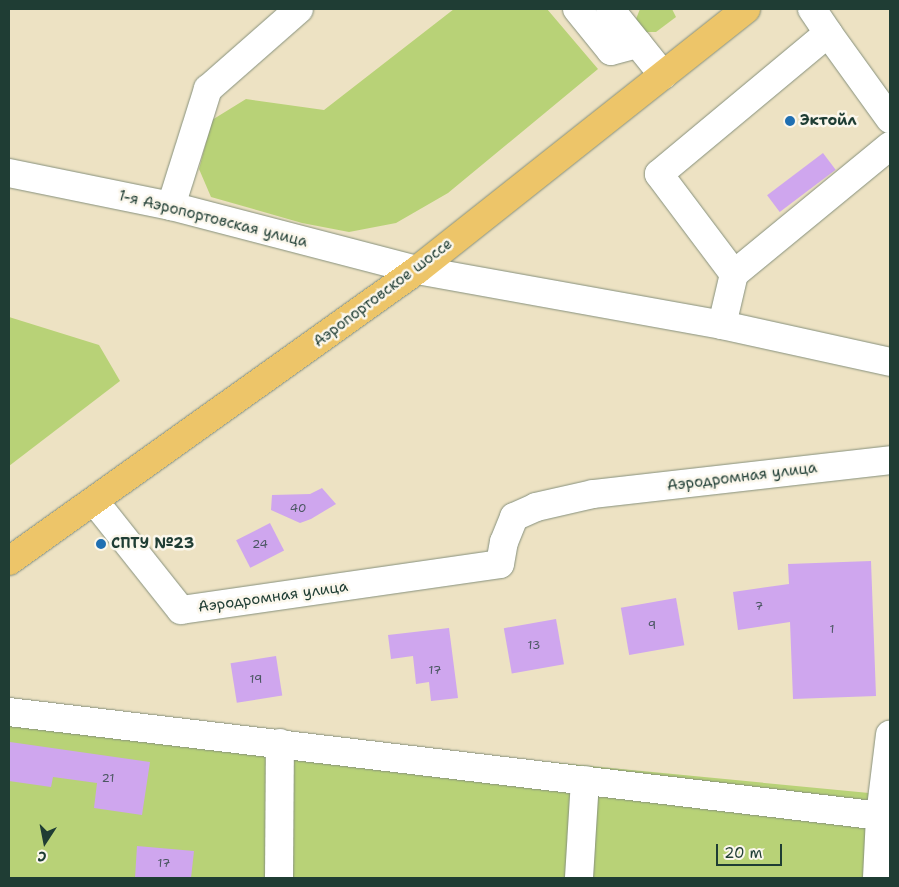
<!DOCTYPE html>
<html>
<head>
<meta charset="utf-8">
<style>
  body { margin:0 }
  #map { position:relative; width:899px; height:887px; overflow:hidden; background:#ede2c3; font-family:"Shantell Sans",sans-serif }
  div>[style] { position:absolute }
  [style*='--x'] { left:calc(var(--x)*1px); top:calc(var(--y)*1px); width:calc(var(--w)*1px); rotate:calc(var(--a)*1deg) }
  .green>* { inset:0; background:#b8d277 }
  .building>* { inset:0; background:#cfa6ee; transform-origin:0 0 }
  .roads { filter:drop-shadow(0 0 1px #86907c) drop-shadow(0 0 1px #86907c) }
  .minor>* { height:28px; margin:-14px; padding:0 14px; transform-origin:14px; border-radius:14px; background:#fff }
  .major>* { height:28px; margin:-14px; padding:0 14px; transform-origin:14px; border-radius:14px; background:#edc569 }
  .dots>* { width:14px; height:14px; translate:-50% -50%; box-sizing:border-box; border:2px solid #fbf7ec; border-radius:50% }
  span { translate:-50% -50%; white-space:nowrap; text-align:center; line-height:1.15; -webkit-text-stroke:5px #fbf7ec; paint-order:stroke }
  .number-label { font-size:12px; color:#4b5762 }
  .number-label span { -webkit-text-stroke-width:0 }
  .poi-label { font-size:15px; color:#1f3d34; font-weight:700 }
  .left { translate:0 -50%; text-align:left }
  .street-label { font-size:15px; color:#1f3d34 }
  .frame { position:absolute; inset:0; border:10px solid #1f3d34; pointer-events:none }
  .north { position:absolute; left:20px; top:817px; width:50px; height:50px; -webkit-text-stroke:4px #fbf7ec; paint-order:stroke; rotate:191deg; font-size:14px; font-weight:700; line-height:20px; text-align:center; color:#1f3d34 }
  .north::after { content:''; display:block; margin:auto; width:18px; height:22px; background:#1f3d34; clip-path:polygon(50% 0,100% 100%,50% 72%,0 100%) }
  .scale { position:absolute; left:716px; top:844px; width:66px; height:22px; box-sizing:border-box; border:2px solid #1f3d34; border-top:0; padding-left:6px; font-size:15px; line-height:18px; white-space:nowrap; color:#1f3d34; -webkit-text-stroke:4px #fbf7ec; paint-order:stroke }
</style>
</head>
<body>
<div id="map">
  <div class="green">
    <i style="clip-path:polygon(454px 9px,547px 9px,598px 69px,448px 193px,396px 223px,349px 232px,302px 223px,211px 197px,199px 169px,212px 120px,246px 99px,324px 110px)"></i>
    <i style="clip-path:polygon(640px 9px,672px 9px,676px 17px,656px 32px,644px 32px,634px 24px)"></i>
    <i style="clip-path:polygon(9px 317px,99px 345px,120px 381px,9px 466px)"></i>
    <i style="clip-path:polygon(9px 710px,890px 795px,890px 878px,9px 878px)"></i>
  </div>
  <div class="building">
    <i style="left:823px;top:153px;width:21px;height:70px;rotate:53deg"></i>
    <i style="clip-path:polygon(322px 488px,336px 504px,311px 519px,300px 523px,271px 510px,272px 495px,310px 494px)"></i>
    <i style="left:270px;top:523px;width:31px;height:38px;rotate:63deg"></i>
    <i style="clip-path:polygon(871px 561px,876px 696px,793px 699px,790px 622px,738px 630px,733px 592px,789px 584px,788px 564px)"></i>
    <i style="left:676px;top:598px;width:48px;height:56px;rotate:80deg"></i>
    <i style="left:556px;top:619px;width:46px;height:53px;rotate:80deg"></i>
    <i style="clip-path:polygon(449px 628px,458px 698px,431px 701px,429px 682px,416px 684px,413px 656px,391px 659px,388px 635px)"></i>
    <i style="left:276px;top:656px;width:40px;height:46px;rotate:81deg"></i>
    <i style="clip-path:polygon(10px 742px,150px 762px,142px 815px,94px 808px,97px 783px,53px 777px,51px 787px,9px 781px)"></i>
    <i style="clip-path:polygon(137px 846px,194px 851px,191px 878px,135px 878px)"></i>
  </div>
  <div class="roads">
    <div class="minor">
      <i style="--x:577;--y:9;--w:54;--a:51"></i>
      <i style="--x:611;--y:51;--w:28;--a:-15"></i>
      <i style="--x:610;--y:9;--w:85;--a:51.2"></i>
      <i style="--x:812;--y:9;--w:29;--a:56"></i>
      <i style="--x:9;--y:173;--w:165;--a:11.5"></i>
      <i style="--x:171;--y:206;--w:254;--a:14.6"></i>
      <i style="--x:417;--y:270;--w:310;--a:10.2"></i>
      <i style="--x:722;--y:325;--w:172;--a:12.4"></i>
      <i style="--x:171;--y:206;--w:123;--a:-72.5"></i>
      <i style="--x:208;--y:89;--w:121;--a:-41.3"></i>
      <i style="--x:734;--y:274;--w:125;--a:-126.9"></i>
      <i style="--x:659;--y:174;--w:220;--a:-39.8"></i>
      <i style="--x:828;--y:33;--w:106;--a:54.2"></i>
      <i style="--x:722;--y:325;--w:52;--a:-76.8"></i>
      <i style="--x:734;--y:274;--w:202;--a:-39.4"></i>
      <i style="--x:95;--y:502;--w:138;--a:51.5"></i>
      <i style="--x:181;--y:610;--w:322;--a:-8.2"></i>
      <i style="--x:500;--y:564;--w:22;--a:-80"></i>
      <i style="--x:504;--y:542;--w:27;--a:-68"></i>
      <i style="--x:514;--y:517;--w:24;--a:-24"></i>
      <i style="--x:536;--y:507;--w:58;--a:-12.8"></i>
      <i style="--x:593;--y:494;--w:299;--a:-6.5"></i>
      <i style="--x:9;--y:712;--w:887;--a:6.8"></i>
      <i style="--x:279;--y:878;--w:135;--a:-89.6"></i>
      <i style="--x:579;--y:878;--w:98;--a:-86.5"></i>
      <i style="--x:877;--y:878;--w:62;--a:-87.2"></i>
      <i style="--x:880;--y:816;--w:82;--a:-83"></i>
    </div>
    <div class="major">
      <i style="--x:9;--y:561;--w:501;--a:-35.5"></i>
      <i style="--x:417;--y:270;--w:420;--a:-38.4"></i>
    </div>
  </div>
  <div class="dots">
    <i style="left:790px;top:121px;background:#1f6fb2"></i>
    <i style="left:101px;top:544px;background:#1f6fb2"></i>
  </div>
  <div class="number-label">
    <span style="left:298px;top:509px">40</span>
    <span style="left:260px;top:545px">24</span>
    <span style="left:759px;top:607px">7</span>
    <span style="left:652px;top:626px">9</span>
    <span style="left:832px;top:630px">1</span>
    <span style="left:534px;top:646px">13</span>
    <span style="left:435px;top:671px">17</span>
    <span style="left:256px;top:680px">19</span>
    <span style="left:108px;top:779px">21</span>
    <span style="left:164px;top:864px">17</span>
  </div>
  <div class="poi-label">
    <span class="left" style="left:800px;top:121px">Эктойл</span>
    <span class="left" style="left:111px;top:544px">СПТУ №23</span>
  </div>
  <div class="street-label">
    <span style="left:213px;top:219px;rotate:14deg">1-я Аэропортовская улица</span>
    <span style="left:383px;top:293px;rotate:-37deg">Аэропортовское шоссе</span>
    <span style="left:742px;top:477px;rotate:-7deg">Аэродромная улица</span>
    <span style="left:273px;top:597px;rotate:-8deg">Аэродромная улица</span>
  </div>
  <div class="frame"></div>
  <div class="north">С</div>
  <div class="scale">20 m</div>
</div>
</body>
</html>
